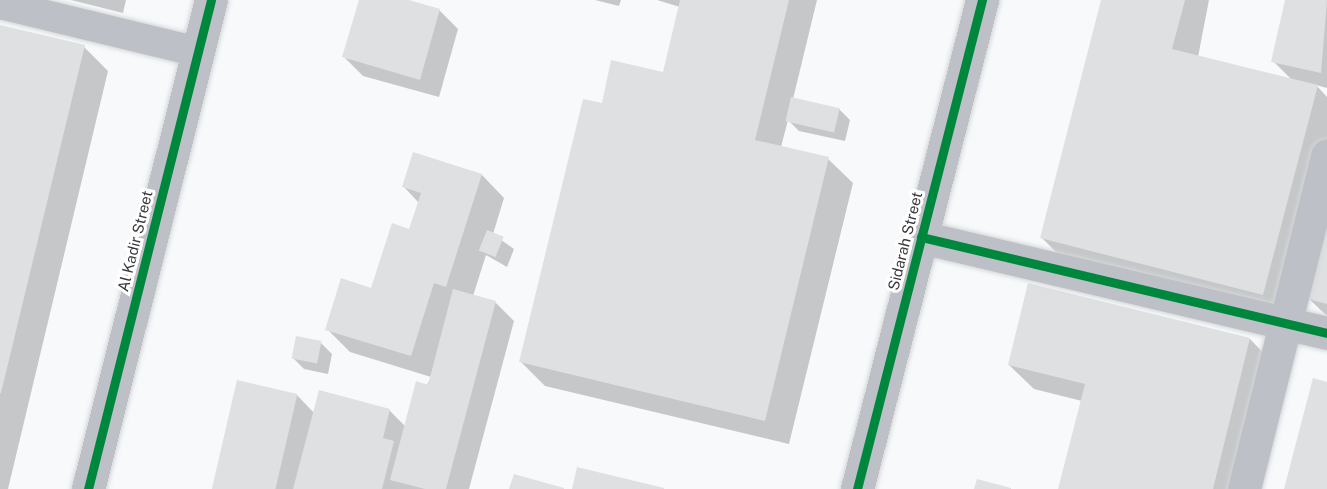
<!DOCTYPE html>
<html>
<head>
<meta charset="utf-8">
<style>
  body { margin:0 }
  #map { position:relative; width:1327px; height:489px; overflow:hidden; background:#f7f9fb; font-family:"Public Sans",sans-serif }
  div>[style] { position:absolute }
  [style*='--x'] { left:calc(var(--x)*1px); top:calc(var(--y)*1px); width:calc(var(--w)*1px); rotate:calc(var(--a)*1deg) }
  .shadow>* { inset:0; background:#0003 }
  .building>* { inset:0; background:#dfe0e1; transform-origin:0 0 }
  .roads { filter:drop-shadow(0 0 2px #d5d6d7) drop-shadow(0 0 2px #d5d6d7) }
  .lane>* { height:30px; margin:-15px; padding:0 15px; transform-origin:15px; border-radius:15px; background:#bdc0c7 }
  .street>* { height:33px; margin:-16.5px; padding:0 16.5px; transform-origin:16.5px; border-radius:16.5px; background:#bdc0c7 }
  .cycleway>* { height:9px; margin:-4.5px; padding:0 4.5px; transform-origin:4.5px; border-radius:4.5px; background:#00873e }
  span { translate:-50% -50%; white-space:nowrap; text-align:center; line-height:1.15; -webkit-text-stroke:6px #fff; paint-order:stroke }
  .street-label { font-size:15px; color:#38383a }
</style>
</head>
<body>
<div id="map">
  <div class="shadow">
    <i style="clip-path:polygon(71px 0,126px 0,123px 13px)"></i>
    <i style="clip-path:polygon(360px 0,403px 0,439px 10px,458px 29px,439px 97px,363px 76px,344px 57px)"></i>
    <i style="clip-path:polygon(595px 0,621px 0,619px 6px)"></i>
    <i style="clip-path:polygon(657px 0,817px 0,793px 99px,839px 109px,850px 120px,845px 141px,799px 131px,788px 120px,781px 147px,828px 159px,853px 183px,789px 444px,545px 386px,521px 362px,607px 106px,664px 74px,680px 7px)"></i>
    <i style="clip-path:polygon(1103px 0,1209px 0,1198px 57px,1292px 80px,1273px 61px,1286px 0,1327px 0,1327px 88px,1316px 85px,1327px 97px,1327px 158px,1286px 317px,1064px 260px,1041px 237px)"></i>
    <i style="clip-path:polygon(0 27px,84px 47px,108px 71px,8px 489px,0 489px)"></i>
    <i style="clip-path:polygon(414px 154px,482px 175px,504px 198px,493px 234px,514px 249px,507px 267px,486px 255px,473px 296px,495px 302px,514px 321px,469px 489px,214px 489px,297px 395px,314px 413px,389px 410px,406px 427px,431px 377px,350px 352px,327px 329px,372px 290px,410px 231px,419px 203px,404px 187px)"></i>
    <i style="clip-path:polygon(1327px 232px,1327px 316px,1309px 299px)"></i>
    <i style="clip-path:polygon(1250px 339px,1274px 364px,1242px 489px,1059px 489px,1082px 401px,1034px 389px,1009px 365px)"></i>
    <i style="clip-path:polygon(321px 343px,332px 354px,328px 374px,304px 369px,293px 358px)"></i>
  </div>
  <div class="building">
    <i style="clip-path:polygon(359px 0,409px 0,440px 9px,420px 80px,342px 57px)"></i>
    <i style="clip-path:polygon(680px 0,789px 0,755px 140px,829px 157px,765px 421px,519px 362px,583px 99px,602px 103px,611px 60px,663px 72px)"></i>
    <i style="clip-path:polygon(1101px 0,1185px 0,1172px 49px,1318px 85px,1263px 295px,1040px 238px)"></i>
    <i style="clip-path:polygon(1285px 0,1327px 0,1321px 73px,1271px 62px)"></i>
    <i style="clip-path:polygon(0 25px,85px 45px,1px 393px,0 393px)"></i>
    <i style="left:791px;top:97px;width:50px;height:25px;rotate:13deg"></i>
    <i style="clip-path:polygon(413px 152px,482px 174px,446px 287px,434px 283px,411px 356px,325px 330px,341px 278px,371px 288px,392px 223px,409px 229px,421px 193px,402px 187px)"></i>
    <i style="clip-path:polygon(1326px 229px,1327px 229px,1327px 304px,1308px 299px)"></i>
    <i style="left:487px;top:230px;width:18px;height:22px;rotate:22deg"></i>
    <i style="clip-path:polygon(1028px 283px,1250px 338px,1213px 489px,1058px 489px,1085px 384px,1008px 365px)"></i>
    <i style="clip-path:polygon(453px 289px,496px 301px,446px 489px,425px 489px,390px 480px,416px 381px,428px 385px)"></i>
    <i style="left:296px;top:336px;width:26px;height:23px;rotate:11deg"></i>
    <i style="clip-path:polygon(1313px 378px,1327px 382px,1327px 489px,1284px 489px)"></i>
    <i style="left:237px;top:380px;width:62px;height:112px;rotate:13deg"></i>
    <i style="clip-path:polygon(319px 390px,390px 409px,383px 438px,394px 441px,382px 489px,293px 489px)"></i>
    <i style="clip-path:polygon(577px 467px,664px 488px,664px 489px,572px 489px)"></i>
    <i style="clip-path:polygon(514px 474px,564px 488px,564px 489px,509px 489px)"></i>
    <i style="clip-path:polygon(977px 479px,1011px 488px,1011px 489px,974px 489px)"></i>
  </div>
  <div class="roads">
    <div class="lane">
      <i style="--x:0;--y:4;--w:204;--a:13.6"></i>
    </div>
    <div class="street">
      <i style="--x:921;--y:237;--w:417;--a:13.3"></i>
      <i style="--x:88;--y:489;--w:504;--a:-75.88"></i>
      <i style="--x:857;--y:489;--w:505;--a:-75.66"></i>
      <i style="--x:1244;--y:489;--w:344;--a:-76"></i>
    </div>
  </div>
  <div class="cycleway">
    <i style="--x:921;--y:237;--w:417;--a:13.3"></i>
    <i style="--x:88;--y:489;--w:504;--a:-75.88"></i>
    <i style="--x:857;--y:489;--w:505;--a:-75.66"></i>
  </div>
  <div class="street-label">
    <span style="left:135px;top:241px;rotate:-76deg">Al Kadir Street</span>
    <span style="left:905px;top:241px;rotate:-76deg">Sidarah Street</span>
  </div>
</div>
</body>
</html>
